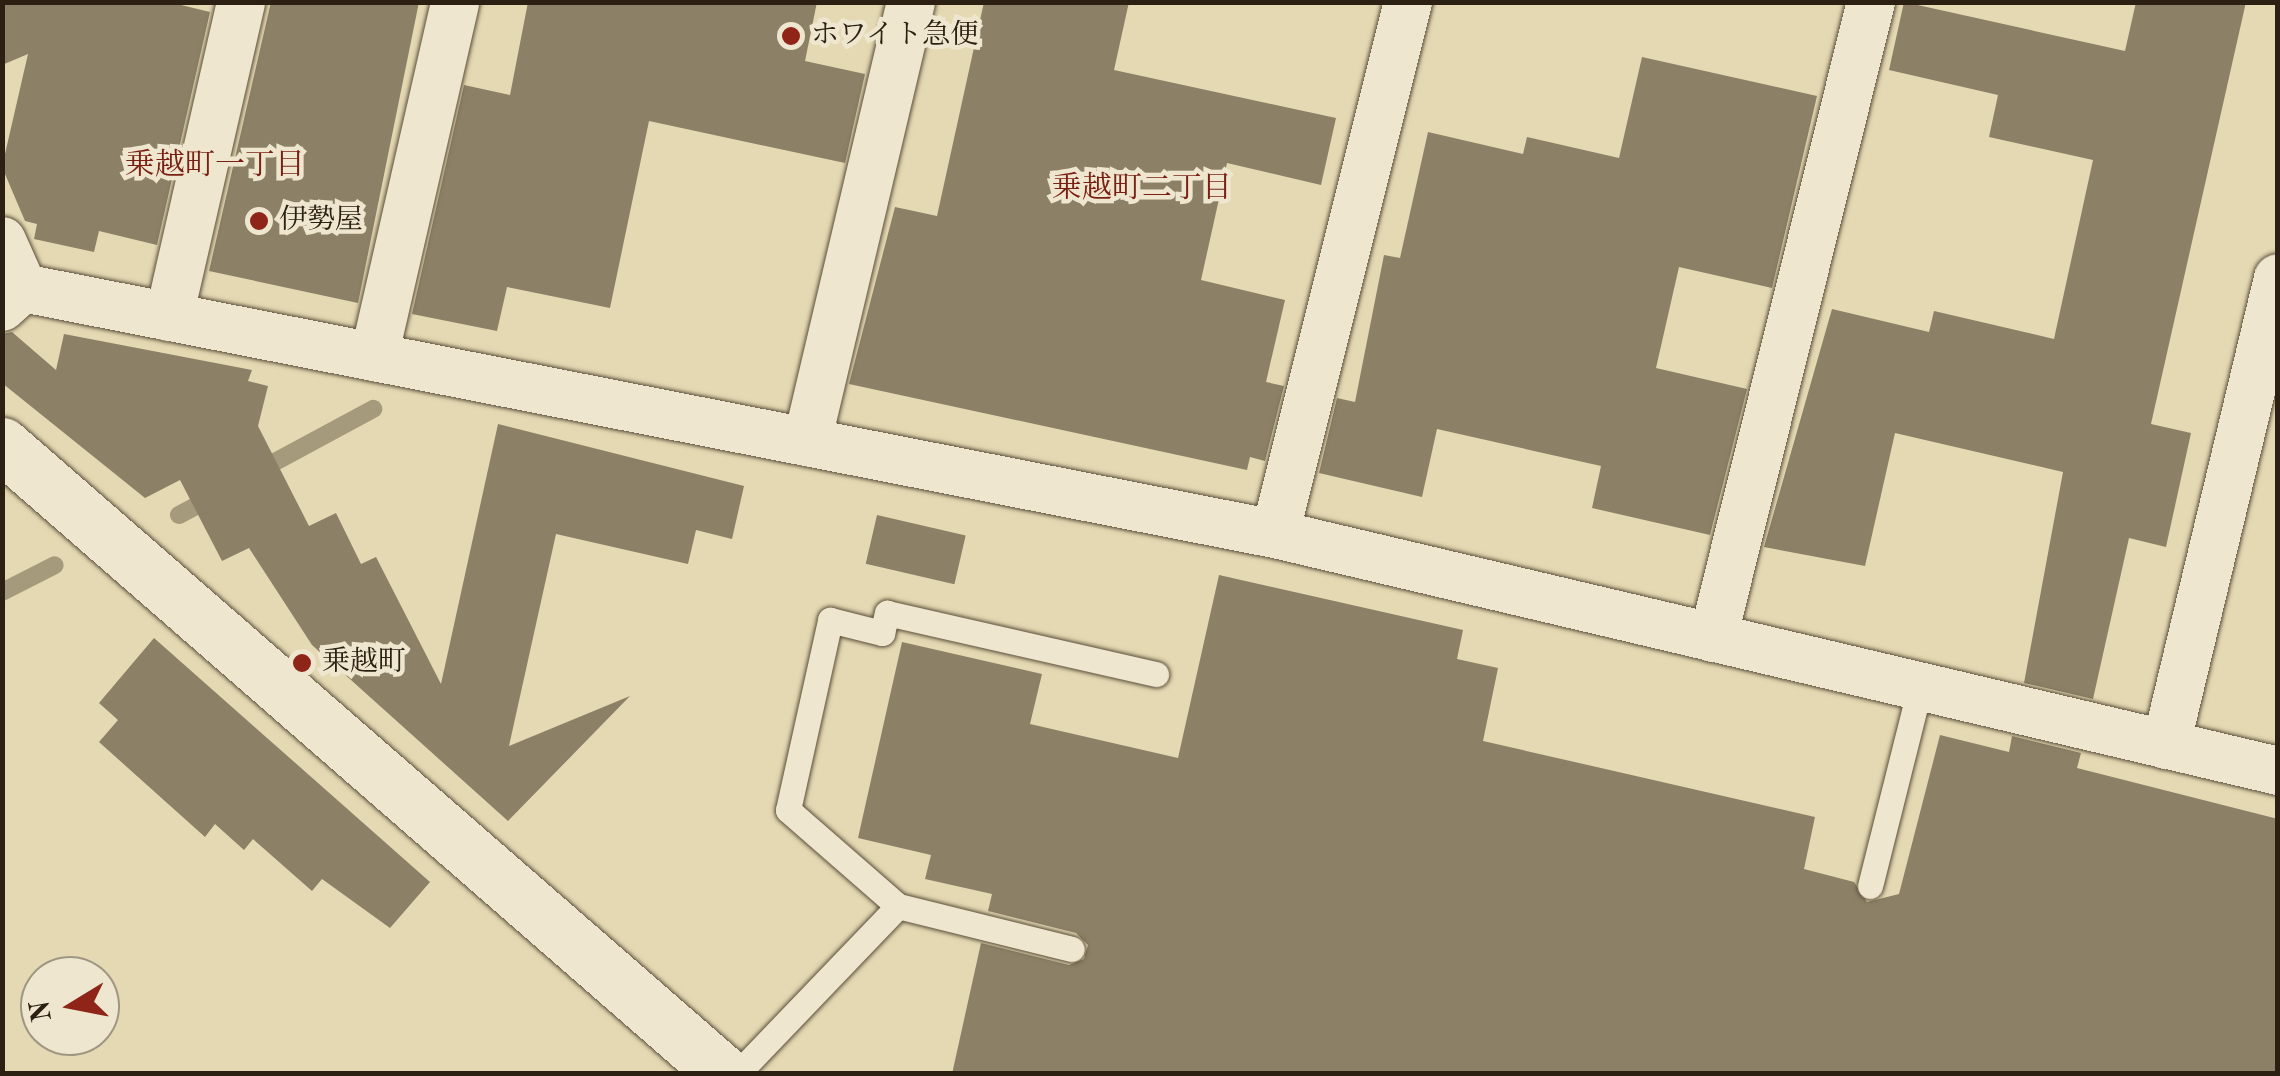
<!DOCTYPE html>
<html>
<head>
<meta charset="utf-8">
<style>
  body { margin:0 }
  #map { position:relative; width:2280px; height:1076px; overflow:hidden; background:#e5d9b3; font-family:"Old Standard TT","Noto Serif JP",serif }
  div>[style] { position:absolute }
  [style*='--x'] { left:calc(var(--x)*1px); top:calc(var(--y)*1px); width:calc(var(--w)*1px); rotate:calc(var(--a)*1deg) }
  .stream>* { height:18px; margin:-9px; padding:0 9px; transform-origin:9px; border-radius:9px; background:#a69a7c }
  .building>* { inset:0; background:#8c8066; transform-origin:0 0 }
  .roads { filter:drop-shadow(0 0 2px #5a4e3a) drop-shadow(0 0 2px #5a4e3a) }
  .lane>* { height:25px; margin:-12.5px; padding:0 12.5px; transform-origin:12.5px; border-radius:12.5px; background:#eee6ce }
  .street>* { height:48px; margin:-24px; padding:0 24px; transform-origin:24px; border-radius:24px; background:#eee6ce }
  .secondary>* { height:55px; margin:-27.5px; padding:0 27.5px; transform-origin:27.5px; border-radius:27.5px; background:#eee6ce }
  .dots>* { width:28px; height:28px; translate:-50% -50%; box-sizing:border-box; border:5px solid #eee6ce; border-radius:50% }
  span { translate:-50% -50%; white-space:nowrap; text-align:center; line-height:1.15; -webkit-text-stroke:9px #eee6ce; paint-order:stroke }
  .poi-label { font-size:28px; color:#2c2012 }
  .left { translate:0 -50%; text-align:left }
  .neighbourhood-label { font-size:30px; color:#7a1f14 }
  .frame { position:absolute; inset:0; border:5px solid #2c2012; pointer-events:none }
  .north { position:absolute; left:20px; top:956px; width:100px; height:100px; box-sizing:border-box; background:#eee6ce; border:2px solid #a09783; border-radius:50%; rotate:260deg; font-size:28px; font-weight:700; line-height:40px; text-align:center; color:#2c2012 }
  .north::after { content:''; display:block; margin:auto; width:35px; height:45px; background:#8f2418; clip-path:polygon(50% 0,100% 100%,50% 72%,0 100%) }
</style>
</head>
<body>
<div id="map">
  <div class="stream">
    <i style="--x:258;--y:471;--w:131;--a:-28.3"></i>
    <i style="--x:179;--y:515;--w:40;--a:-28"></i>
    <i style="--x:2;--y:592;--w:59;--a:-27"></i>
  </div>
  <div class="building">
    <i style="clip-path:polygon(2px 2px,169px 2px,210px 12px,157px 245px,99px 231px,94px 252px,34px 239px,37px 224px,25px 221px,2px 167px,28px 54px,2px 65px)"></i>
    <i style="clip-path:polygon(271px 2px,419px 2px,358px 303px,209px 271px)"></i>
    <i style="clip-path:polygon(528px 2px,817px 2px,805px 61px,865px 74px,845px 163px,649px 121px,610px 308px,507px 287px,497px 331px,412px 314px,464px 85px,510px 95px)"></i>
    <i style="clip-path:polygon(984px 2px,1129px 2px,1114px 70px,1336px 118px,1321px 185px,1227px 163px,1201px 280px,1285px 300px,1266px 382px,1284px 386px,1265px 461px,1250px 457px,1247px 470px,849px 384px,895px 207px,937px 216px)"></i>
    <i style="clip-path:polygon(1904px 2px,2125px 51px,2136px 2px,2246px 2px,2151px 424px,2191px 433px,2166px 547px,2129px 538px,2093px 699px,2024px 683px,2063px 472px,1895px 433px,1865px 566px,1764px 547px,1832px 309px,1929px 332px,1934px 311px,2054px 339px,2093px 160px,1989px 137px,1998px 95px,1889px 70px)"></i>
    <i style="clip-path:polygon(1642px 57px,1817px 96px,1772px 288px,1679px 267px,1656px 368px,1747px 389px,1710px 535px,1592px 508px,1601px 466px,1437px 429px,1422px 497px,1319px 473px,1337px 398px,1355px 402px,1384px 255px,1400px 258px,1428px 132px,1523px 154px,1527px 137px,1619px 158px)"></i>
    <i style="clip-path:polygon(12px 332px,56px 370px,64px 334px,252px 370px,248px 381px,268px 386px,258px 426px,309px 526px,336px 513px,361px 564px,376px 557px,441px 684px,498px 424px,744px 486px,732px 539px,696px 530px,688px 564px,556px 534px,509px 746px,630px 696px,508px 821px,312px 645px,249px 548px,222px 561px,180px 480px,145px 498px,2px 383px,2px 334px)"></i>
    <i style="left:877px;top:515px;width:91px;height:50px;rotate:13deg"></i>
    <i style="clip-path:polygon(1219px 575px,1463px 630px,1457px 659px,1498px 668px,1483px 741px,1815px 817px,1804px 869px,1854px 882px,1867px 902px,1899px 894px,1940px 735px,2009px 752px,2012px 736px,2081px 753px,2077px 768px,2278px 819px,2278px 1074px,952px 1074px,981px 943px,1069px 965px,1084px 959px,1088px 945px,1076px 933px,988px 911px,992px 894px,925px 879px,931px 855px,858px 838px,902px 642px,1042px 674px,1030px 724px,1178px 758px)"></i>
    <i style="clip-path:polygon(154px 638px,430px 882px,390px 928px,322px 879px,312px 891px,253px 839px,244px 850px,215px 824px,205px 837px,99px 742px,118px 720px,99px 703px)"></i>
  </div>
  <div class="roads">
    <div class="lane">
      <i style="--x:1870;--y:886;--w:205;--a:-75.9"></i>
      <i style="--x:898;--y:906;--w:146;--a:-138.9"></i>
      <i style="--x:788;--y:810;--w:195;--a:-77.5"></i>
      <i style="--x:830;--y:620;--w:54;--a:14"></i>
      <i style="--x:882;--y:633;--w:21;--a:-76"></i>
      <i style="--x:887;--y:613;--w:276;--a:12.8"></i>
      <i style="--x:737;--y:1074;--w:233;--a:-46.2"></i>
      <i style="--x:898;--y:906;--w:179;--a:13.9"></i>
    </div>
    <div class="street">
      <i style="--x:2;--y:241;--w:51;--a:65.9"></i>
      <i style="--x:2;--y:307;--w:28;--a:-42"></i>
      <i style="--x:23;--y:288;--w:1276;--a:11.12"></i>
      <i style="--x:1275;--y:534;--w:1031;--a:13.29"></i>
      <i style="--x:169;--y:317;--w:323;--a:-77.1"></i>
      <i style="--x:374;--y:357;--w:364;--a:-77.1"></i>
      <i style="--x:807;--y:442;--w:452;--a:-76.7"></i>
      <i style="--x:1275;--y:534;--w:548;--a:-75.96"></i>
      <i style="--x:1713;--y:638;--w:655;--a:-76.05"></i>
      <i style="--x:2166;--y:745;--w:480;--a:-76.5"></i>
    </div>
    <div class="secondary">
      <i style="--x:2;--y:445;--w:958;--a:41.06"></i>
    </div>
  </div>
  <div class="dots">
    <i style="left:791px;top:36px;background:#8f2418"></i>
    <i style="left:259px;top:221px;background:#8f2418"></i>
    <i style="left:302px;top:663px;background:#8f2418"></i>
  </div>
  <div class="poi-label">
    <span class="left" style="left:811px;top:36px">ホワイト急便</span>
    <span class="left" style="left:279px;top:221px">伊勢屋</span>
    <span class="left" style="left:322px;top:663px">乗越町</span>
  </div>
  <div class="neighbourhood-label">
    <span style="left:215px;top:166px">乗越町一丁目</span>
    <span style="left:1142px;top:189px">乗越町二丁目</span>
  </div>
  <div class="frame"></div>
  <div class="north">N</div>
</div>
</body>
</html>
